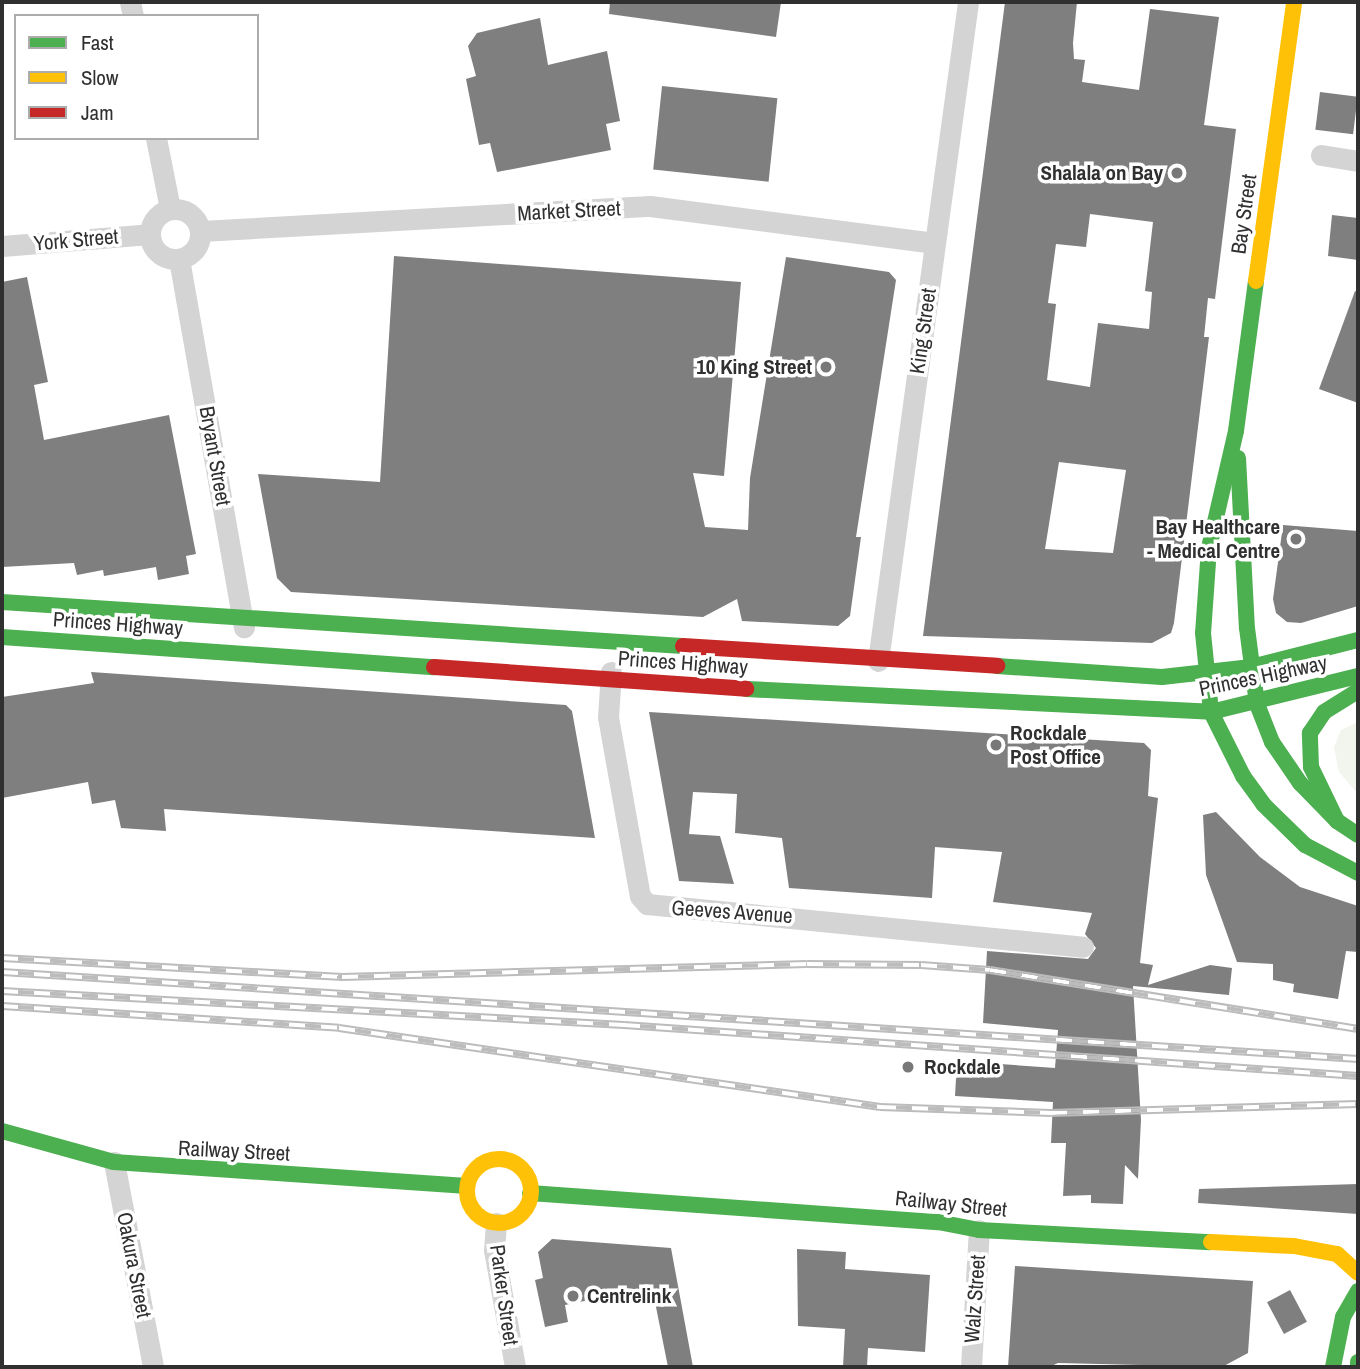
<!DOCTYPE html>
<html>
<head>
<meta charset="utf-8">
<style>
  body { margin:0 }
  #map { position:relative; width:1360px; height:1369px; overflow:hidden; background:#fff; font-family:"Archivo Narrow",sans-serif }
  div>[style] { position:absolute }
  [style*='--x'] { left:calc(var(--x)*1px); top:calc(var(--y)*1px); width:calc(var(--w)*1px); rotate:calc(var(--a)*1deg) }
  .green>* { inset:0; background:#f1f5ed }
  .building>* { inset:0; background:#7f7f7f; transform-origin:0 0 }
  .street>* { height:21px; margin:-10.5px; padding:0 10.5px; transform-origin:10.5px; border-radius:10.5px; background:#d4d4d4 }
  .street>.ring { margin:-10.5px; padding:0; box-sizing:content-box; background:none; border:21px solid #d4d4d4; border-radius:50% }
  .fast>* { height:16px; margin:-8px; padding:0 8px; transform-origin:8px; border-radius:8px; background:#4caf50 }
  .slow>* { height:16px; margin:-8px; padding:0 8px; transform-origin:8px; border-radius:8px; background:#ffc107 }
  .slow>.ring { margin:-8px; padding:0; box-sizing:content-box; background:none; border:16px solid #ffc107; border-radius:50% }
  .jam>* { height:16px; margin:-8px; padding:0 8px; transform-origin:8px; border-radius:8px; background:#c62828 }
  .rail>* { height:8px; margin-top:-4px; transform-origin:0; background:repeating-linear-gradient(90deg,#fff 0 16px,#bcbcbc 0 32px); box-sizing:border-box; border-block:2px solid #bcbcbc }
  .dots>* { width:19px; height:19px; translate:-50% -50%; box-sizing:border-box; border:4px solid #fff; border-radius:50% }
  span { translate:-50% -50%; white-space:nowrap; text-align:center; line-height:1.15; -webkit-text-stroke:7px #fff; paint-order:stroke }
  .poi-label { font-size:21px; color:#303030; font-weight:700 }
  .right { translate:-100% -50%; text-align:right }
  .left { translate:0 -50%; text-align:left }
  .street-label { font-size:21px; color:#303030 }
  .frame { position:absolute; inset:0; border:4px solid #303030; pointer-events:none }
  .legend { position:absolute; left:14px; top:14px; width:245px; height:126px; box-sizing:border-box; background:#fff; border:2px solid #acacac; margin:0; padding:9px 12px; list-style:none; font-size:21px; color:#303030 }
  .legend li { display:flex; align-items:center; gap:14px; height:35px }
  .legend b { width:35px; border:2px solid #acacac }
</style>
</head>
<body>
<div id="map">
  <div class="green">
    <i style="clip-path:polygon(1358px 722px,1358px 794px,1339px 772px,1334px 747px,1341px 730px)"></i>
  </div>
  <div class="building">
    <i style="clip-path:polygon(610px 2px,781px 2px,776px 37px,609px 14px)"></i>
    <i style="clip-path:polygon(evenodd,1005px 2px,1077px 2px,1073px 43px,1074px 59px,1085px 60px,1082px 82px,1139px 90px,1150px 9px,1219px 17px,1204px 125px,1236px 129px,1215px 299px,1208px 298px,1204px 337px,1209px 337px,1174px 623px,1171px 633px,1152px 643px,923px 636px,1005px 2px,1090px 214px,1153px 222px,1145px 291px,1152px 292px,1149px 329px,1098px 323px,1090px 387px,1047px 380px,1056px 304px,1048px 303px,1056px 244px,1086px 247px,1090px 214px,1005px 2px,1059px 462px,1126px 470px,1113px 553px,1045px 549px,1059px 462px)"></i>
    <i style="clip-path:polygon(540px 18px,548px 65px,607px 51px,620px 121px,606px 124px,611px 150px,497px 172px,490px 143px,479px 145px,466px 79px,476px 76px,468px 46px,477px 33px)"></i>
    <i style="left:662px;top:86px;width:116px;height:84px;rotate:6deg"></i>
    <i style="left:1320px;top:92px;width:38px;height:38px;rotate:7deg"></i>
    <i style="clip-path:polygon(1332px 215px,1358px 218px,1358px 260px,1328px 256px)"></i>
    <i style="clip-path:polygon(394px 256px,741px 282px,724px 476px,693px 473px,705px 527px,748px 530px,750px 478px,786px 257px,889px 272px,896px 280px,856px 537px,861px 537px,850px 616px,838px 626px,742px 621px,737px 599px,703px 617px,291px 592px,277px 578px,258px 474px,380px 482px)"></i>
    <i style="clip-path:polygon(27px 277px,48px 382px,34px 385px,44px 440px,169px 415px,196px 554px,186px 556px,189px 574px,158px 580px,156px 567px,104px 576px,103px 570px,77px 575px,74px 563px,2px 567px,2px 282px)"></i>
    <i style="clip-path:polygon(1355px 291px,1358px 292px,1358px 403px,1319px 389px)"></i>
    <i style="clip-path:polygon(1283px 525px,1358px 531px,1358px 606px,1301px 623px,1287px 622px,1276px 613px,1273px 599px)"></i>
    <i style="clip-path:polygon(91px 672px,566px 705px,572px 711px,595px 838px,164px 809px,166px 831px,121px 828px,115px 800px,92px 804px,88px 782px,2px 798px,2px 697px,94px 683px)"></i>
    <i style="clip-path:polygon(649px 712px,1144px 743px,1151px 750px,1148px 796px,1158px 798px,1140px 963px,1153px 965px,1148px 985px,1210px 965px,1232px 968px,1229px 995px,1133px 986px,1141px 1120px,1138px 1179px,1125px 1165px,1123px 1204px,1091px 1203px,1091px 1195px,1063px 1196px,1066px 1143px,1051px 1143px,1053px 1102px,955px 1096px,957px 1061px,1055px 1068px,1058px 1030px,983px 1023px,987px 951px,1088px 959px,1096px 948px,1085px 934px,1092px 913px,993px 902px,1002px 852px,935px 847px,932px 898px,789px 888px,782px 838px,735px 833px,737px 794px,693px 792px,689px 834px,720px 836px,734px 884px,679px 881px)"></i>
    <i style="clip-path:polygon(1216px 812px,1260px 857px,1300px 887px,1358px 906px,1358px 952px,1346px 951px,1338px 999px,1293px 992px,1294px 984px,1273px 980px,1273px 964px,1237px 962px,1206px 875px,1203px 815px)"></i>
    <i style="clip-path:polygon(1358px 1184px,1358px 1214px,1198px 1203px,1199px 1189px)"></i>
    <i style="clip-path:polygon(552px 1239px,671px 1248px,693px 1367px,668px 1367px,652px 1287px,565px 1305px,568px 1322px,545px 1327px,535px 1280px,543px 1278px,538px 1252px)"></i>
    <i style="clip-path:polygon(797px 1249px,846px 1252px,845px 1269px,930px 1275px,925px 1352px,868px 1348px,867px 1367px,843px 1367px,845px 1329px,798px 1326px)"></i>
    <i style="clip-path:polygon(1015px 1266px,1253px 1281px,1248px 1353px,1222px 1367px,1058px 1363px,1049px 1367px,1008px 1367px)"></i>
    <i style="left:1290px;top:1290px;width:36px;height:26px;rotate:62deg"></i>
  </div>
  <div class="street">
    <i style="--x:130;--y:2;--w:14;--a:78"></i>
    <i style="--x:156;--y:138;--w:72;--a:78.8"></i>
    <i style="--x:1321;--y:155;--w:37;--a:9"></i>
    <i class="ring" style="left:150px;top:209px;width:29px;height:29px"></i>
    <i style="--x:201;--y:231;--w:450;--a:-3.2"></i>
    <i style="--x:650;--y:206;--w:287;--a:7.4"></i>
    <i style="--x:2;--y:246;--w:148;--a:-4.6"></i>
    <i style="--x:179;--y:259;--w:374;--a:80"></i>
    <i style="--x:878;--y:661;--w:665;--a:-82.22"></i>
    <i style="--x:611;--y:672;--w:45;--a:93.8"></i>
    <i style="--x:608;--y:717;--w:182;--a:79.9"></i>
    <i style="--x:640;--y:896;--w:11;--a:49"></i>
    <i style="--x:647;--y:904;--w:438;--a:5.6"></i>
    <i style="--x:114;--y:1162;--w:209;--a:79.2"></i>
    <i style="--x:496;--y:1223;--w:27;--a:94"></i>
    <i style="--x:494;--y:1250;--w:119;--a:79.8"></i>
    <i style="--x:971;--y:1367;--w:137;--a:-86.7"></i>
  </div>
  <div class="fast">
    <i style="--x:1256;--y:281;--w:151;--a:97.6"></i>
    <i style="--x:1236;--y:431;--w:120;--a:103"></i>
    <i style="--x:1209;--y:548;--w:85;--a:94"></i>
    <i style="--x:1203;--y:633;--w:79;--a:84.2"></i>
    <i style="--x:1211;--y:712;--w:72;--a:63.4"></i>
    <i style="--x:1243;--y:776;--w:34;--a:54"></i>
    <i style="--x:1263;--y:804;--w:59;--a:44.3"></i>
    <i style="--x:1305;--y:845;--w:60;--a:27.8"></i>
    <i style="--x:1238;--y:458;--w:170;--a:87"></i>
    <i style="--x:1247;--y:628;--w:77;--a:82.5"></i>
    <i style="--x:1257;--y:704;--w:41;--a:68.5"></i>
    <i style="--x:1272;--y:742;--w:50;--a:55.7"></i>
    <i style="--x:1300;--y:783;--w:53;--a:45.8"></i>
    <i style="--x:1337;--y:821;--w:25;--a:34"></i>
    <i style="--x:2;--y:602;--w:682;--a:3.7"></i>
    <i style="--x:2;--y:637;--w:433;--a:4"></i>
    <i style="--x:997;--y:666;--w:165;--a:3.8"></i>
    <i style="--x:1162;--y:677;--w:90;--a:-6.4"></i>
    <i style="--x:1251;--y:667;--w:110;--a:-14.2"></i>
    <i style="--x:746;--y:689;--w:466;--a:2.8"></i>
    <i style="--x:1211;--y:712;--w:151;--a:-13.8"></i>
    <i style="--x:1337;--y:821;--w:60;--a:-115.7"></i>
    <i style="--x:1311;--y:767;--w:34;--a:-92"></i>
    <i style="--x:1310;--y:733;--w:25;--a:-56"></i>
    <i style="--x:1324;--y:712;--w:40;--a:-32"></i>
    <i style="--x:2;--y:1131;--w:116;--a:15.5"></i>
    <i style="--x:114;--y:1162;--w:354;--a:3.9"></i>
    <i style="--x:530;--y:1193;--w:409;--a:4.1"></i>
    <i style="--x:938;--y:1222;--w:42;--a:11"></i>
    <i style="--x:979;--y:1230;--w:232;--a:3"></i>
    <i style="--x:1358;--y:1362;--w:5;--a:90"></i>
    <i style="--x:1333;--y:1367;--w:51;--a:-78.7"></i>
    <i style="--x:1343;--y:1317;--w:30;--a:-60"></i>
  </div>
  <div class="slow">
    <i style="--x:1256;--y:281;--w:282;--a:-82.2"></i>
    <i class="ring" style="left:467px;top:1159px;width:48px;height:48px"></i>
    <i style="--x:1211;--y:1242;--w:83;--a:2.8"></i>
    <i style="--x:1294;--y:1246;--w:44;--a:10.5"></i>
    <i style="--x:1337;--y:1254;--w:28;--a:42"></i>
  </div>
  <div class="jam">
    <i style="--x:683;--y:646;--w:315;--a:3.6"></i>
    <i style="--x:434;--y:667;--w:313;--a:4"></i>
  </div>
  <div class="rail">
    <i style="--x:2;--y:958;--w:341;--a:3.2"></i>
    <i style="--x:342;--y:977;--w:465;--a:-1.6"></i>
    <i style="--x:807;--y:964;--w:114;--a:0.5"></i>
    <i style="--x:921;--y:965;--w:69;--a:4.1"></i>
    <i style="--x:990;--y:970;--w:373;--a:9.1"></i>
    <i style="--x:2;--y:972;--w:1359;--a:3.67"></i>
    <i style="--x:2;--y:991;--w:623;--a:3.13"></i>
    <i style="--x:624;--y:1025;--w:736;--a:3.97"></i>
    <i style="--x:2;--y:1006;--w:338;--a:3.7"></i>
    <i style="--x:339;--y:1028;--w:547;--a:8.31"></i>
    <i style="--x:880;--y:1107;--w:171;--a:2"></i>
    <i style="--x:1051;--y:1113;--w:307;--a:-1.7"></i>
  </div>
  <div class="dots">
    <i style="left:1177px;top:173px;background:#787878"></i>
    <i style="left:826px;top:367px;background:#787878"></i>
    <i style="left:1296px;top:539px;background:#787878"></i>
    <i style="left:996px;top:745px;background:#787878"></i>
    <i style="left:908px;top:1067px;background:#787878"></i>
    <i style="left:573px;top:1296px;background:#787878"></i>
  </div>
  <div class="poi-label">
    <span class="right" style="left:1163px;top:173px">Shalala on Bay</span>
    <span class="right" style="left:812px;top:367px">10 King Street</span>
    <span class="right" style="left:1280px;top:539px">Bay Healthcare<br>- Medical Centre</span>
    <span class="left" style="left:1010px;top:745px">Rockdale<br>Post Office</span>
    <span class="left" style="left:924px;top:1067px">Rockdale</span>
    <span class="left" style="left:587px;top:1296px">Centrelink</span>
  </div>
  <div class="street-label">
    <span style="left:569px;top:211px;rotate:-3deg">Market Street</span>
    <span style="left:1244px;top:214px;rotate:-82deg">Bay Street</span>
    <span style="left:76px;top:240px;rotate:-5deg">York Street</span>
    <span style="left:923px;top:331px;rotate:-82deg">King Street</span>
    <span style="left:215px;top:456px;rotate:80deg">Bryant Street</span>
    <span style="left:118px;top:624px;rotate:4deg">Princes Highway</span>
    <span style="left:683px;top:663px;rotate:4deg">Princes Highway</span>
    <span style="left:1263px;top:676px;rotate:-12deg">Princes Highway</span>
    <span style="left:732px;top:912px;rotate:4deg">Geeves Avenue</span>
    <span style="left:234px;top:1151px;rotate:3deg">Railway Street</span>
    <span style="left:951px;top:1204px;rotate:6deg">Railway Street</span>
    <span style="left:134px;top:1265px;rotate:79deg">Oakura Street</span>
    <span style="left:504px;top:1295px;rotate:82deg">Parker Street</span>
    <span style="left:975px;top:1299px;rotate:-86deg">Walz Street</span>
  </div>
  <div class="frame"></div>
  <ul class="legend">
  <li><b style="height:9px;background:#4caf50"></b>Fast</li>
  <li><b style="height:9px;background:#ffc107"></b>Slow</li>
  <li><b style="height:9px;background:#c62828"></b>Jam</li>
  </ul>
</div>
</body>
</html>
